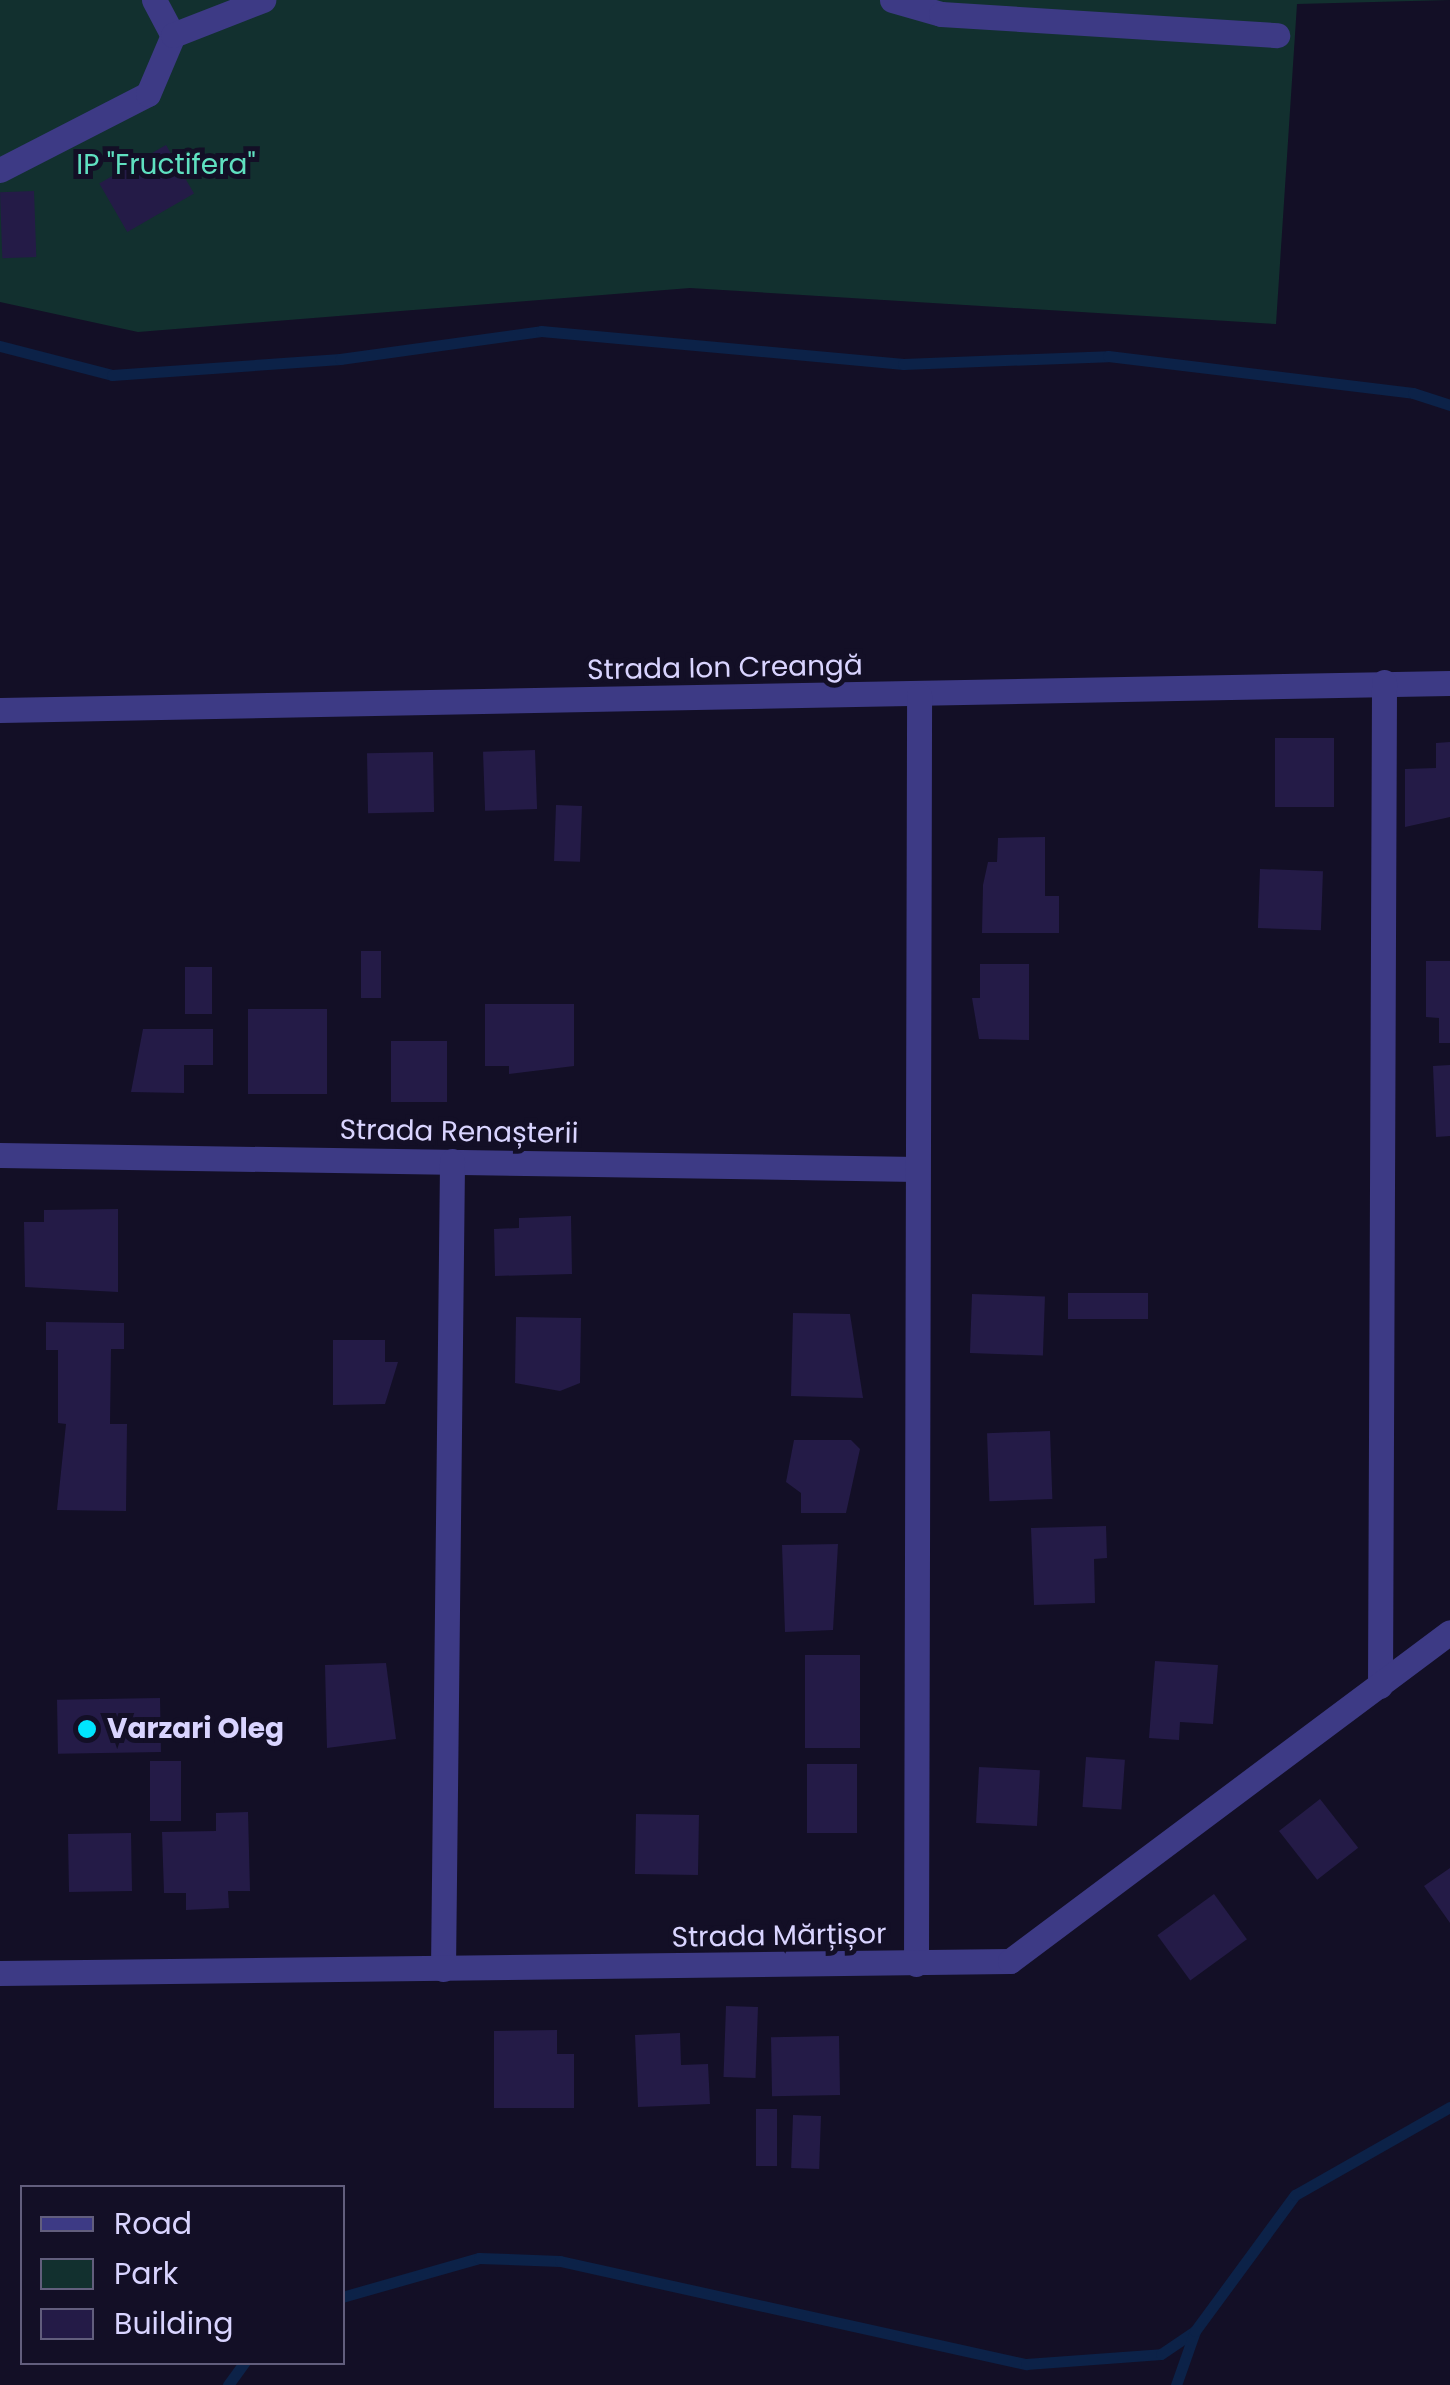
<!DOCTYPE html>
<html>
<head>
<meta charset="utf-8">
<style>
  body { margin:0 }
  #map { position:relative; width:1450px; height:2385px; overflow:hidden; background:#130f26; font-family:Poppins,sans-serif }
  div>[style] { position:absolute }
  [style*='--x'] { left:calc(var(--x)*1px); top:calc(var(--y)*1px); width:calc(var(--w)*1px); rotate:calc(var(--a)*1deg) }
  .green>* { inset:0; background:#12302f }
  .stream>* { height:11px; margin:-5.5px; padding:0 5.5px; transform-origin:5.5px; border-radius:5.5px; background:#0c2248 }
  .building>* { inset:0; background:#241b47; transform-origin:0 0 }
  .minor>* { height:25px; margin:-12.5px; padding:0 12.5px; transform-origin:12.5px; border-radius:12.5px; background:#3d3a85 }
  .dots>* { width:28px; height:28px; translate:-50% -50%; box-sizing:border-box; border:5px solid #130f26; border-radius:50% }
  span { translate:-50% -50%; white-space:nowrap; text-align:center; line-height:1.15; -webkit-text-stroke:10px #130f26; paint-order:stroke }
  .park-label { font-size:28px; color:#5fe0c0 }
  .street-label { font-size:28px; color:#d9d4ff }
  .poi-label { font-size:28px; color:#d9d4ff; font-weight:700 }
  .left { translate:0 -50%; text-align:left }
  .legend { position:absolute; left:20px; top:2185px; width:325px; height:180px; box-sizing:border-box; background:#130f26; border:2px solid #625e7d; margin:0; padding:12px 18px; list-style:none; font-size:30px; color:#d9d4ff }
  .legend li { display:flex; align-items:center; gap:20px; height:50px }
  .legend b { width:50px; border:2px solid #625e7d }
</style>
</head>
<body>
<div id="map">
  <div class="green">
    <i style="clip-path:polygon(0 0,1450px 0,1297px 4px,1276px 324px,690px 288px,138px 332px,0 302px)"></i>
  </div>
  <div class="stream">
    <i style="--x:0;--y:346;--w:116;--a:14.5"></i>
    <i style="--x:112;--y:375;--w:229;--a:-4"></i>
    <i style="--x:340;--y:359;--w:203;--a:-7.9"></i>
    <i style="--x:541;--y:331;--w:364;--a:5.2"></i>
    <i style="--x:903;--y:364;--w:205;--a:-2.2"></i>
    <i style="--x:1108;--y:356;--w:307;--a:6.9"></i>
    <i style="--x:1413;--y:393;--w:39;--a:18"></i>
    <i style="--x:342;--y:2297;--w:142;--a:-15.9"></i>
    <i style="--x:479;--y:2258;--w:81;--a:2.1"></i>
    <i style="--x:560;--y:2261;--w:477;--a:12.5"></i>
    <i style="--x:1026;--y:2364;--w:135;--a:-4.2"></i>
    <i style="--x:1161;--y:2354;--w:41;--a:-34.1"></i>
    <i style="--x:228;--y:2385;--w:29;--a:-54"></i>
    <i style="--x:1176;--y:2385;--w:57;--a:-70.6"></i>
    <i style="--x:1195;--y:2331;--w:169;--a:-53.7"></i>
    <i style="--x:1295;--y:2195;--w:178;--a:-29.6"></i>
  </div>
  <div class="building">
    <i style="left:166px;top:145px;width:56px;height:77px;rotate:60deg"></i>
    <i style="left:34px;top:191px;width:66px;height:34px;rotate:88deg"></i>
    <i style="left:1334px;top:738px;width:69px;height:59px;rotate:90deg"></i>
    <i style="clip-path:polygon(1450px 742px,1450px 817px,1405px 827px,1405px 769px,1436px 768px,1436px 743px)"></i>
    <i style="left:535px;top:750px;width:59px;height:52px;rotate:88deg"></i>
    <i style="left:433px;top:752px;width:60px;height:66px;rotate:89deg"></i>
    <i style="left:556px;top:805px;width:26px;height:56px;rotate:2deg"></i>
    <i style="clip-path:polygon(1045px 837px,1045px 896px,1059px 896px,1059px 933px,982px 933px,983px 885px,988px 862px,997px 862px,998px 838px)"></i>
    <i style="left:1260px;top:869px;width:63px;height:59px;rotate:2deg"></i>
    <i style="left:361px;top:951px;width:20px;height:47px"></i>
    <i style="clip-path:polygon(1426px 961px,1450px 961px,1450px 1043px,1439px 1043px,1439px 1018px,1426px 1017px)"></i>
    <i style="clip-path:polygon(980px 964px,1029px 964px,1029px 1040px,979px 1039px,972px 998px,980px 998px)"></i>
    <i style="left:185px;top:967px;width:27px;height:47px"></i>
    <i style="clip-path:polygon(485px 1004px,574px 1004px,574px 1066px,509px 1074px,509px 1066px,485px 1066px)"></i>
    <i style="left:248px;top:1009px;width:79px;height:85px"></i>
    <i style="clip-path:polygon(143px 1029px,213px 1029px,213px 1065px,184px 1065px,184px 1093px,131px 1092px)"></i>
    <i style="left:391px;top:1041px;width:56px;height:61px"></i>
    <i style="clip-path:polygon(1450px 1065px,1450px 1136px,1436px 1137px,1433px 1066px)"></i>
    <i style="clip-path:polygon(118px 1209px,118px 1292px,25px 1287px,24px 1222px,44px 1222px,44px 1210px)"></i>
    <i style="clip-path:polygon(571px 1216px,572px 1274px,495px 1276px,494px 1229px,519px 1228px,519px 1218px)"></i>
    <i style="left:1148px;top:1293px;width:26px;height:80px;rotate:90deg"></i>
    <i style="left:972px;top:1294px;width:73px;height:59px;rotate:2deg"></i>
    <i style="clip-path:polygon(793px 1313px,850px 1314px,863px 1398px,791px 1396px)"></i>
    <i style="clip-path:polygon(516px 1317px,581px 1318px,580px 1383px,560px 1391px,515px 1383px)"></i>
    <i style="clip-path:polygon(46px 1322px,124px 1323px,124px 1349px,111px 1349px,110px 1424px,127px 1424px,126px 1511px,57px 1510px,66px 1424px,58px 1423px,58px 1350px,46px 1350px)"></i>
    <i style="clip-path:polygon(333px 1340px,385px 1340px,385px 1362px,398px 1362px,385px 1404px,333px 1405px)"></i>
    <i style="left:1050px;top:1431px;width:68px;height:63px;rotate:88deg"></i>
    <i style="clip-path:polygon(794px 1440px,851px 1440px,860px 1449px,846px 1513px,801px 1513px,801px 1493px,786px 1482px)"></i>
    <i style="clip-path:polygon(1106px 1526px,1107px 1558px,1094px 1559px,1095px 1603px,1034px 1605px,1031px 1528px)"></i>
    <i style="clip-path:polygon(838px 1544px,833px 1630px,785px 1632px,782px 1545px)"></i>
    <i style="left:860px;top:1655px;width:93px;height:55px;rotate:90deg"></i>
    <i style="clip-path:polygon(1155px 1661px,1218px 1665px,1213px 1724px,1180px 1722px,1179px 1740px,1149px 1738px)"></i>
    <i style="clip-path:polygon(386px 1663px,396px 1739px,327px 1748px,325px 1665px)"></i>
    <i style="left:160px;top:1698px;width:54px;height:103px;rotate:89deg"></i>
    <i style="left:1086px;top:1757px;width:39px;height:50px;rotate:4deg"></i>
    <i style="left:181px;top:1761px;width:60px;height:31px;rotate:90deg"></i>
    <i style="left:807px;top:1764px;width:50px;height:69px"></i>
    <i style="left:979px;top:1767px;width:61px;height:56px;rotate:3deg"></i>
    <i style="left:1320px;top:1799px;width:62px;height:52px;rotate:52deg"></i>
    <i style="clip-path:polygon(248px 1812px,250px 1891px,228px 1891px,229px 1908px,186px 1910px,186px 1893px,164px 1893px,162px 1832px,216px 1831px,216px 1813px)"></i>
    <i style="left:636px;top:1814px;width:63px;height:60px;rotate:1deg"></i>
    <i style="left:131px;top:1833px;width:58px;height:63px;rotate:89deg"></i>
    <i style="clip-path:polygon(1450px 1868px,1450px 1923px,1424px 1886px)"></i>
    <i style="left:1214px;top:1894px;width:56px;height:70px;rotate:54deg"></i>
    <i style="left:726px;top:2006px;width:32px;height:71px;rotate:2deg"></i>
    <i style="clip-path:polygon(557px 2030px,557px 2054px,574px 2054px,574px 2108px,494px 2108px,494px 2031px)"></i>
    <i style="clip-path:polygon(680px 2033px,681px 2065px,708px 2064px,710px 2104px,638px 2107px,635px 2035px)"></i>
    <i style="left:839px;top:2036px;width:59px;height:68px;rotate:89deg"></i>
    <i style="left:756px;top:2109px;width:21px;height:57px"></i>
    <i style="left:793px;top:2115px;width:28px;height:53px;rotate:2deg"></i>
  </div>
  <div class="minor">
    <i style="--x:154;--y:0;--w:40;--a:62"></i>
    <i style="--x:892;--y:0;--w:51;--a:15.9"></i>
    <i style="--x:941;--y:14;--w:337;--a:3.6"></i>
    <i style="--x:0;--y:170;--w:166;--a:-27.2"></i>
    <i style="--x:148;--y:94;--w:64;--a:-67"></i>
    <i style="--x:173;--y:35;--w:97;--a:-21.3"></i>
    <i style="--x:0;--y:710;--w:1450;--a:-1.07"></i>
    <i style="--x:0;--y:1155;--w:917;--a:0.87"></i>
    <i style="--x:1380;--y:1686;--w:1004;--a:-89.77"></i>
    <i style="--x:916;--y:1964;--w:1269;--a:-89.86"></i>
    <i style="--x:443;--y:1969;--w:808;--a:-89.36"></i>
    <i style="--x:0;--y:1973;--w:1010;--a:-0.68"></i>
    <i style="--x:1010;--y:1961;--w:549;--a:-36.79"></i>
  </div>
  <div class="dots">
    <i style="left:87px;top:1729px;background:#00e5ff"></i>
  </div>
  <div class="park-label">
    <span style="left:166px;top:165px">IP "Fructifera"</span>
  </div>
  <div class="street-label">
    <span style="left:725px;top:668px;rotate:-1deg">Strada Ion Creangă</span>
    <span style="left:459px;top:1132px;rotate:1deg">Strada Renașterii</span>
    <span style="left:779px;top:1936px;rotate:-1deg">Strada Mărțișor</span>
  </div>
  <div class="poi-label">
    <span class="left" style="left:107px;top:1729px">Varzari Oleg</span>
  </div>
  <ul class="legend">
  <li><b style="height:12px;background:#3d3a85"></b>Road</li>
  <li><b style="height:28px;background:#12302f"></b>Park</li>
  <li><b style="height:28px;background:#241b47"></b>Building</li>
  </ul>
</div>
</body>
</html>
